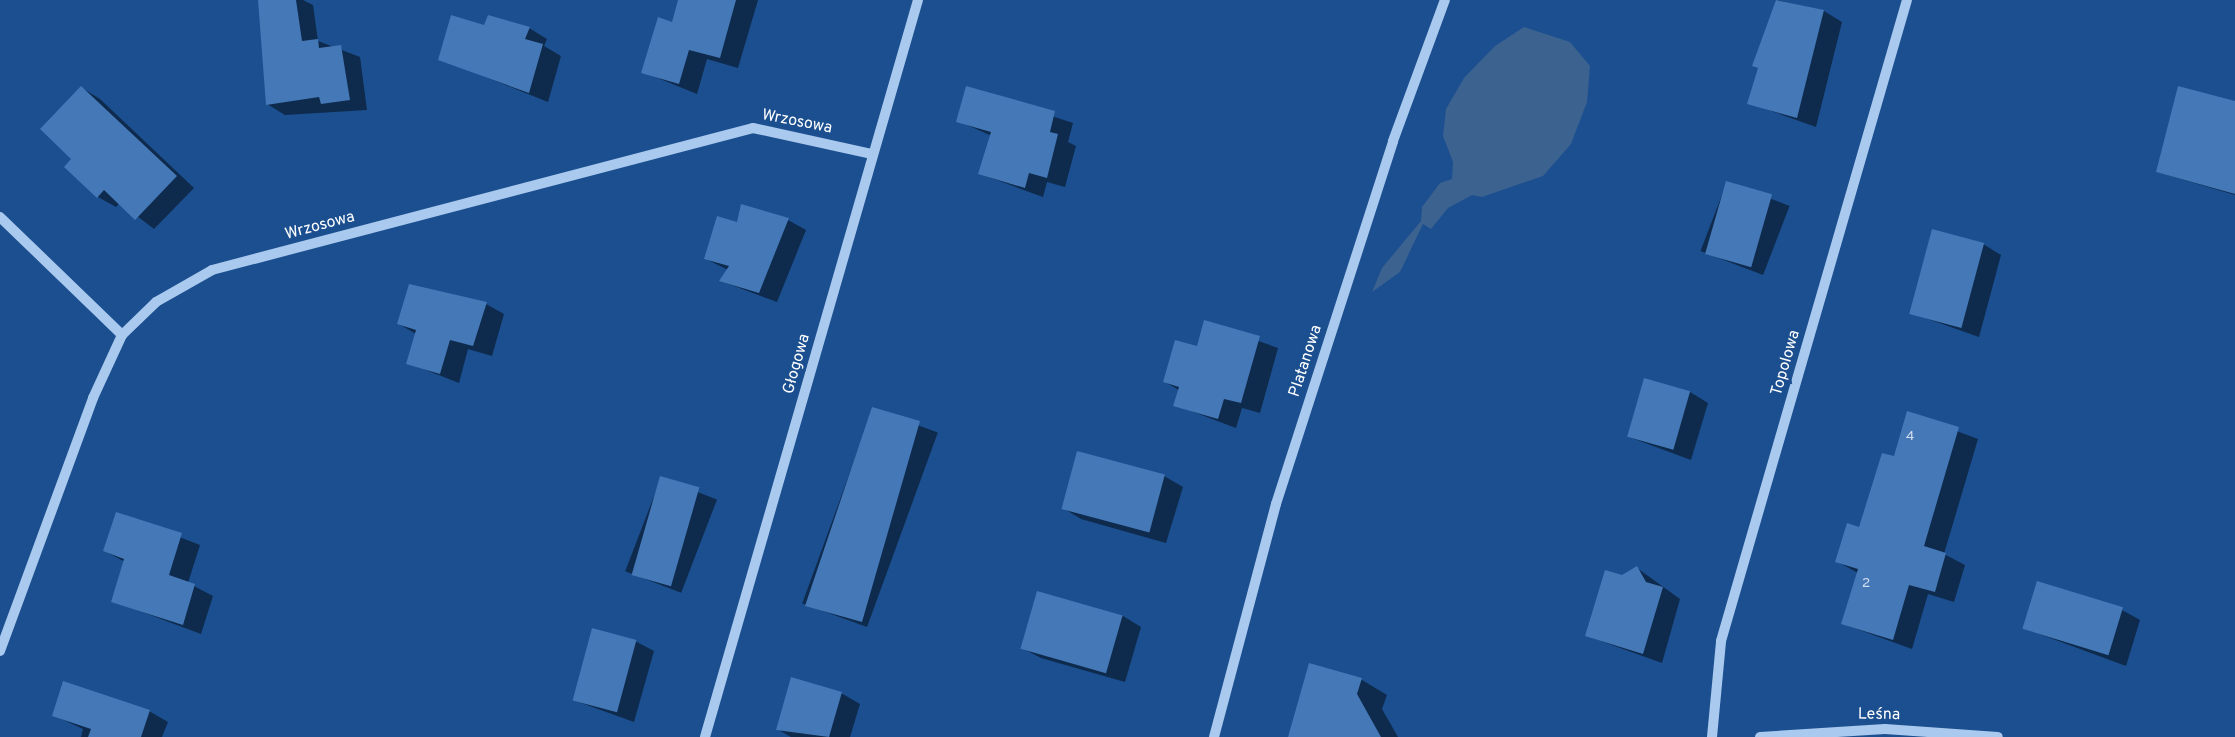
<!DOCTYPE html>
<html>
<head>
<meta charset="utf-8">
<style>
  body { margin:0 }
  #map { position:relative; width:2235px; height:737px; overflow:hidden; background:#1b4f8f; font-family:Overpass,sans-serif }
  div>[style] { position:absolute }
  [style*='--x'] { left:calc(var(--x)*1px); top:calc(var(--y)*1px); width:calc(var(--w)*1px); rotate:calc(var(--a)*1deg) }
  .water>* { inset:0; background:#3c6290 }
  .shadow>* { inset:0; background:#0007; transform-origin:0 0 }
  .building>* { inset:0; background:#4478b7; transform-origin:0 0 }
  .minor>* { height:10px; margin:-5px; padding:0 5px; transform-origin:5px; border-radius:5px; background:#a9c9ee }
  span { translate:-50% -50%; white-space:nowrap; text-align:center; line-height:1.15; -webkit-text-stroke:6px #1b4f8f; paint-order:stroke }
  .number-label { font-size:14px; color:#d0dded }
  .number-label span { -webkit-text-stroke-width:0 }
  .street-label { font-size:16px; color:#fff }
</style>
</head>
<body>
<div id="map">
  <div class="water">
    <i style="clip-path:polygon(1524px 27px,1570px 42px,1590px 66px,1587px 102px,1571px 144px,1543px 176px,1482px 197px,1472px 195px,1448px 208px,1431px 229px,1423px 224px,1400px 272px,1372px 292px,1382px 268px,1421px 221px,1422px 207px,1440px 183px,1452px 179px,1453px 162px,1443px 136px,1446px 109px,1464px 78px,1495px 46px)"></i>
  </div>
  <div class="shadow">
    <i style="clip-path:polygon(259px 0,303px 0,313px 5px,318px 41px,360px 57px,367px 110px,285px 115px,267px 104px)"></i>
    <i style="clip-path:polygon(680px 0,758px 0,738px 68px,707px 59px,697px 94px,643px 72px,673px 24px)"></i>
    <i style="clip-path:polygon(1777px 0,1824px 11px,1842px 22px,1816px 127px,1749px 103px,1760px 69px,1754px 66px)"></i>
    <i style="clip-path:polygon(485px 27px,529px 28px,547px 39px,544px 46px,561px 56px,548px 102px,440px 59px)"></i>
    <i style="clip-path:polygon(82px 88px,100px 99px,194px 188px,154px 229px,120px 203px,116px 207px,98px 197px,73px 159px)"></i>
    <i style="clip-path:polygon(967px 88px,1073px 123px,1068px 142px,1076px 146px,1065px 187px,1047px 182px,1043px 197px,980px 174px,992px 136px,958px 121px)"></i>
    <i style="clip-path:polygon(2235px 103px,2235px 195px,2157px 172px)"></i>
    <i style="left:1727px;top:182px;width:67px;height:74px;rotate:21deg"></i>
    <i style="clip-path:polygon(788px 220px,806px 230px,777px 302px,721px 281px,728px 270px,706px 259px,738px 223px)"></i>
    <i style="clip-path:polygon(1983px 244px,2001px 255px,1979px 337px,1911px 313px)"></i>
    <i style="clip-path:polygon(486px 304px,504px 314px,492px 356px,468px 349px,459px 383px,408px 363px,416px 334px,399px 324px)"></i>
    <i style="clip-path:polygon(1205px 322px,1278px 348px,1260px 413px,1242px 408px,1236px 428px,1175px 405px,1179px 390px,1165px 382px,1198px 348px)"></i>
    <i style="clip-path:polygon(1690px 392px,1708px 403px,1691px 460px,1629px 437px)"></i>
    <i style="left:873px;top:409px;width:69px;height:207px;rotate:20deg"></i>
    <i style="clip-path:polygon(1908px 413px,1978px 439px,1944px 554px,1965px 565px,1954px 602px,1928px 594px,1912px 649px,1843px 624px,1858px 573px,1836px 561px,1860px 529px,1895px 458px)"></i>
    <i style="clip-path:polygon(1164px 476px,1183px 487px,1166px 543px,1081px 519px,1063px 508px)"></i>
    <i style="left:661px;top:478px;width:60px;height:100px;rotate:21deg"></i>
    <i style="clip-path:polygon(117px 513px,200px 545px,188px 583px,213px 596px,201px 634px,113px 601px,125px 562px,105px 551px)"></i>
    <i style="clip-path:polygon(1637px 568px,1680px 599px,1662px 663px,1587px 636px,1622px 577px)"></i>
    <i style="clip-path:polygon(2122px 610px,2140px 620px,2126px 666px,2023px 628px)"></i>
    <i style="clip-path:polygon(1123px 616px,1141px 627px,1125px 682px,1041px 658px,1022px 648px)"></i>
    <i style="clip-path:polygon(635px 641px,654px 651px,634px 722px,573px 700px)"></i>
    <i style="clip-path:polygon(1310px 665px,1362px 680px,1387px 695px,1382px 709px,1398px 737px,1290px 737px)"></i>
    <i style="clip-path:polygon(841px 693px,860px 704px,850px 737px,791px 737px,777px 729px)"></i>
    <i style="clip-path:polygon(149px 711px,168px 722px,162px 737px,81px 737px,83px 729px,53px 715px)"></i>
  </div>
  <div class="building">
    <i style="clip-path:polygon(258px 0,296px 0,302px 41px,318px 39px,319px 48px,341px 45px,350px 100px,321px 104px,319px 97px,266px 105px)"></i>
    <i style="clip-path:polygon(678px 0,736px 0,720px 58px,689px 50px,679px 84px,641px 73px,658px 17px,672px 22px)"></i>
    <i style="clip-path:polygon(1776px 0,1824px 10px,1797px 118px,1747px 104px,1758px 68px,1752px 66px)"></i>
    <i style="clip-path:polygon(451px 15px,484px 25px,488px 15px,530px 27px,525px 39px,543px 44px,529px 93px,438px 60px)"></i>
    <i style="clip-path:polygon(81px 86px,177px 176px,135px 220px,104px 190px,97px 198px,80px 182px,64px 167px,71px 159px,40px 129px)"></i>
    <i style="clip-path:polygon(966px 86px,1055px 111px,1050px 132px,1058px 134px,1047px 178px,1029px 173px,1025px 188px,978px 174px,991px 132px,956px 122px)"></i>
    <i style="clip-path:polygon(2178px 86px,2235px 101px,2235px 194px,2156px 172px)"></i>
    <i style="left:1726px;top:181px;width:48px;height:76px;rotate:16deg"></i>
    <i style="clip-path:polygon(741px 204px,789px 218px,759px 293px,719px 281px,729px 266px,704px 259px,717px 216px,737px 222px)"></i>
    <i style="left:1932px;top:229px;width:54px;height:88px;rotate:15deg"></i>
    <i style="clip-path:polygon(409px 284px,487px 302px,473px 346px,450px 340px,440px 374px,406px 364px,416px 330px,397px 324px)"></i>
    <i style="clip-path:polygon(1204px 320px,1260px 336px,1241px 403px,1224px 399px,1218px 419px,1173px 406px,1179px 387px,1163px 382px,1175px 340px,1197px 346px)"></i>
    <i style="left:1644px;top:378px;width:48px;height:61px;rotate:16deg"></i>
    <i style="clip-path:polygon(872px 407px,920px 421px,862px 622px,805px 606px)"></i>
    <i style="clip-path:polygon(1907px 411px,1959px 427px,1924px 546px,1946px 553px,1935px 592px,1909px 585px,1893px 640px,1841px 624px,1858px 569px,1835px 562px,1847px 523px,1859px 527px,1882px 453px,1894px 456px)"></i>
    <i style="left:1077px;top:451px;width:91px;height:60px;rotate:15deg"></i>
    <i style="left:660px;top:476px;width:41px;height:103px;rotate:16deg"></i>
    <i style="clip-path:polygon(116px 512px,182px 533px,169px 575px,195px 584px,183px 625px,111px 602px,124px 559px,103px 551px)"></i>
    <i style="clip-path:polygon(1637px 566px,1646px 582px,1663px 587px,1643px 654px,1585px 636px,1605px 570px,1622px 575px)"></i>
    <i style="left:2037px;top:581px;width:90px;height:50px;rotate:17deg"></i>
    <i style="left:1037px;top:591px;width:89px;height:60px;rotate:16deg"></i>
    <i style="left:592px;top:628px;width:46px;height:75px;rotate:15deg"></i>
    <i style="clip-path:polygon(1309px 663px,1362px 678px,1357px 694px,1381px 737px,1288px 737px)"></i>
    <i style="clip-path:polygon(791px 677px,842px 692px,829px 737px,776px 730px)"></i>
    <i style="clip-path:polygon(63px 681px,150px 710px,141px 737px,88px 737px,91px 729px,52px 716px)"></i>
  </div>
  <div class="minor">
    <i style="--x:0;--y:217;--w:170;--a:44"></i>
    <i style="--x:0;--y:651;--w:270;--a:-69.8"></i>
    <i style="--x:93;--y:398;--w:69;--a:-65.3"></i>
    <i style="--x:122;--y:335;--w:47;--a:-44.1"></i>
    <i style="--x:156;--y:302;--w:64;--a:-29.7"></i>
    <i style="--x:212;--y:270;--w:559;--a:-14.71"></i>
    <i style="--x:753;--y:128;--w:121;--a:12.4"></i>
    <i style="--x:705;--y:737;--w:767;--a:-73.88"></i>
    <i style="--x:1214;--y:737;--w:241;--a:-75.1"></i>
    <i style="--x:1276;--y:504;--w:381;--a:-72.1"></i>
    <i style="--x:1393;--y:141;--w:150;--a:-69.8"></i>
    <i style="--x:1712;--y:737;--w:96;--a:-84.6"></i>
    <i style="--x:1721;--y:641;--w:667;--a:-73.82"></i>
    <i style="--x:1760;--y:737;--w:125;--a:-3.7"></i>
    <i style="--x:1885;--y:729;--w:113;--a:4"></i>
  </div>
  <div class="number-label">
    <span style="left:1910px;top:437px">4</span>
    <span style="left:1866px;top:584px">2</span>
  </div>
  <div class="street-label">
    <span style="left:797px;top:122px;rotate:11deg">Wrzosowa</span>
    <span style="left:320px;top:226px;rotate:-15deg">Wrzosowa</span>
    <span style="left:1306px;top:361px;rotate:-72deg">Platanowa</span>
    <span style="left:1786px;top:363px;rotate:-74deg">Topolowa</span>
    <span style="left:797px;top:364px;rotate:-74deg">Głogowa</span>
    <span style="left:1879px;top:715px;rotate:1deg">Leśna</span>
  </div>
</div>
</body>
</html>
